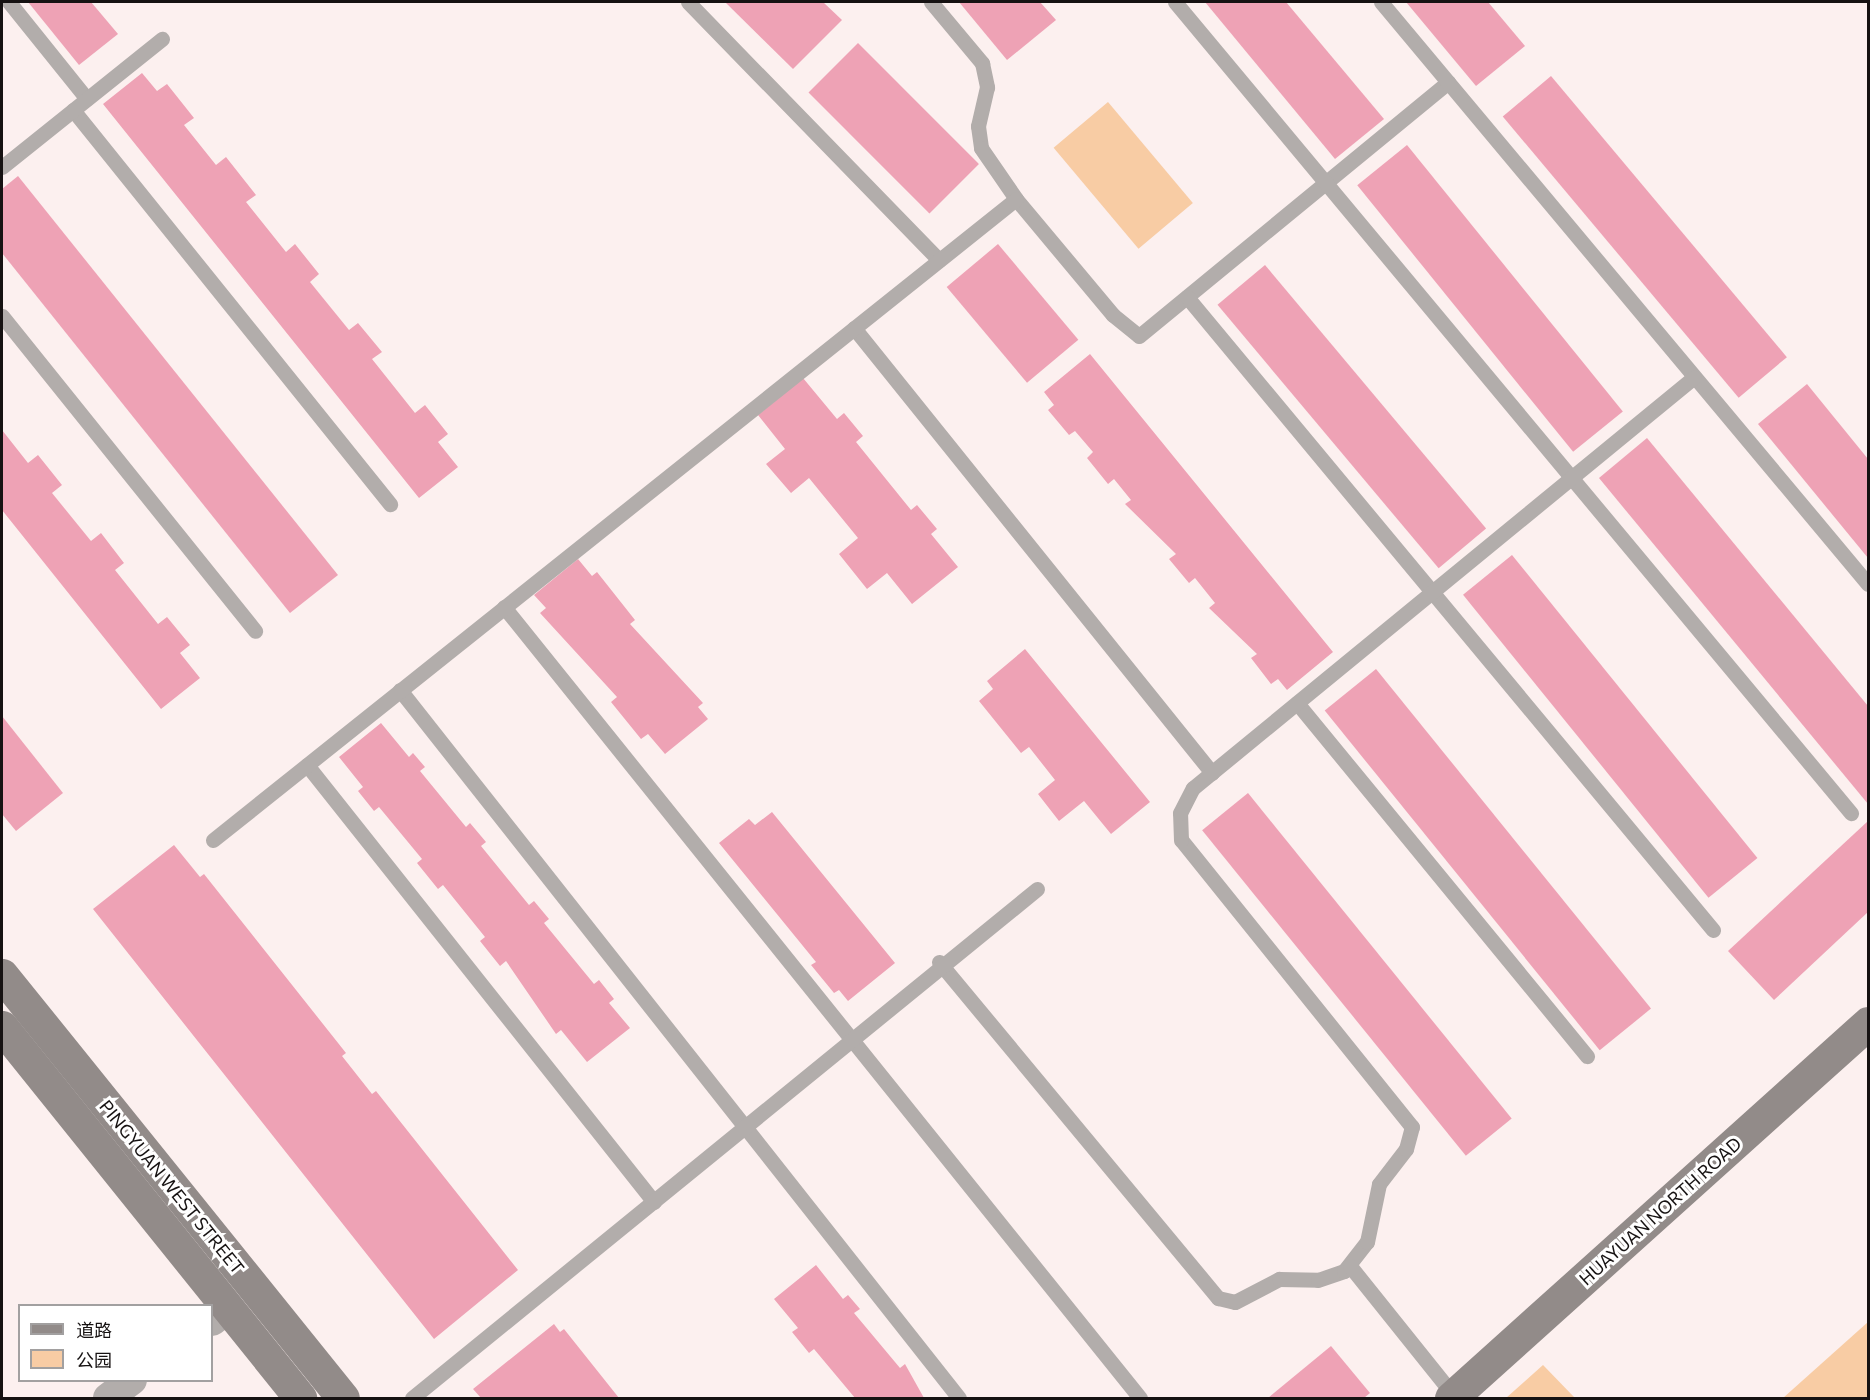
<!DOCTYPE html>
<html>
<head>
<meta charset="utf-8">
<style>
  body { margin:0 }
  #map { position:relative; width:1870px; height:1400px; overflow:hidden; background:#fcf0ef; font-family:Commissioner,"Noto Sans SC",sans-serif }
  div>[style] { position:absolute }
  [style*='--x'] { left:calc(var(--x)*1px); top:calc(var(--y)*1px); width:calc(var(--w)*1px); rotate:calc(var(--a)*1deg) }
  .green>* { inset:0; background:#f8cca4; transform-origin:0 0 }
  .building>* { inset:0; background:#eea2b5; transform-origin:0 0 }
  .lane>* { height:15px; margin:-7.5px; padding:0 7.5px; transform-origin:7.5px; border-radius:7.5px; background:#b2adab }
  .street>* { height:30px; margin:-15px; padding:0 15px; transform-origin:15px; border-radius:15px; background:#b2adab }
  .secondary>* { height:33px; margin:-16.5px; padding:0 16.5px; transform-origin:16.5px; border-radius:16.5px; background:#928b89 }
  span { translate:-50% -50%; white-space:nowrap; text-align:center; line-height:1.15; -webkit-text-stroke:6px #fff; paint-order:stroke }
  .street-label { font-size:18px; color:#161212 }
  .frame { position:absolute; inset:0; border:3px solid #161212; pointer-events:none }
  .legend { position:absolute; left:18px; top:1304px; width:195px; height:78px; box-sizing:border-box; background:#fff; border:2px solid #a2a0a0; margin:0; padding:8px 10px; list-style:none; font-size:18px; color:#161212 }
  .legend li { display:flex; align-items:center; gap:12px; height:30px }
  .legend b { width:30px; border:2px solid #a2a0a0 }
</style>
</head>
<body>
<div id="map">
  <div class="green">
    <i style="left:1108px;top:102px;width:132px;height:71px;rotate:50deg"></i>
    <i style="clip-path:polygon(1868px 1322px,1868px 1398px,1783px 1398px)"></i>
    <i style="clip-path:polygon(1543px 1365px,1575px 1398px,1506px 1398px)"></i>
  </div>
  <div class="building">
    <i style="clip-path:polygon(28px 2px,91px 2px,118px 34px,79px 65px)"></i>
    <i style="clip-path:polygon(725px 2px,823px 2px,842px 20px,793px 69px)"></i>
    <i style="clip-path:polygon(959px 2px,1040px 2px,1056px 20px,1007px 60px)"></i>
    <i style="clip-path:polygon(1205px 2px,1286px 2px,1384px 119px,1335px 159px)"></i>
    <i style="clip-path:polygon(1406px 2px,1488px 2px,1525px 46px,1476px 86px)"></i>
    <i style="left:858px;top:43px;width:171px;height:70px;rotate:45deg"></i>
    <i style="clip-path:polygon(142px 73px,157px 91px,167px 84px,194px 118px,184px 125px,216px 165px,226px 157px,256px 195px,246px 202px,286px 252px,295px 244px,319px 274px,310px 282px,349px 330px,358px 323px,382px 352px,372px 359px,415px 413px,425px 405px,448px 434px,438px 442px,458px 467px,419px 498px,103px 104px)"></i>
    <i style="left:1551px;top:76px;width:367px;height:63px;rotate:50deg"></i>
    <i style="left:1407px;top:145px;width:343px;height:64px;rotate:51deg"></i>
    <i style="clip-path:polygon(18px 176px,338px 575px,290px 613px,2px 253px,2px 189px)"></i>
    <i style="left:998px;top:244px;width:125px;height:67px;rotate:50deg"></i>
    <i style="left:1265px;top:265px;width:344px;height:62px;rotate:50deg"></i>
    <i style="clip-path:polygon(1090px 354px,1333px 652px,1287px 690px,1278px 679px,1271px 684px,1251px 658px,1257px 654px,1209px 608px,1215px 603px,1195px 578px,1189px 583px,1169px 559px,1176px 554px,1125px 504px,1131px 500px,1114px 479px,1108px 484px,1087px 458px,1093px 452px,1075px 431px,1069px 435px,1048px 410px,1054px 405px,1044px 392px)"></i>
    <i style="clip-path:polygon(803px 378px,837px 419px,844px 413px,863px 436px,856px 442px,911px 510px,917px 505px,937px 529px,931px 534px,958px 567px,912px 604px,887px 573px,867px 589px,839px 554px,858px 538px,809px 478px,791px 493px,766px 464px,785px 449px,758px 415px)"></i>
    <i style="clip-path:polygon(1807px 384px,1868px 459px,1868px 558px,1758px 424px)"></i>
    <i style="clip-path:polygon(2px 430px,28px 463px,38px 455px,62px 485px,52px 493px,91px 541px,101px 533px,124px 563px,115px 570px,158px 624px,167px 617px,190px 645px,180px 653px,200px 678px,161px 709px,2px 510px)"></i>
    <i style="clip-path:polygon(1647px 438px,1868px 706px,1868px 804px,1599px 478px)"></i>
    <i style="left:1512px;top:555px;width:390px;height:63px;rotate:51deg"></i>
    <i style="clip-path:polygon(578px 559px,592px 576px,597px 572px,635px 620px,630px 624px,703px 703px,698px 707px,708px 719px,665px 754px,648px 734px,641px 739px,611px 702px,617px 697px,540px 613px,546px 608px,534px 595px)"></i>
    <i style="clip-path:polygon(1025px 649px,1150px 802px,1111px 834px,1084px 801px,1059px 821px,1038px 794px,1055px 780px,1029px 747px,1021px 753px,979px 701px,993px 689px,987px 681px)"></i>
    <i style="left:1376px;top:669px;width:437px;height:66px;rotate:51deg"></i>
    <i style="clip-path:polygon(2px 716px,63px 793px,16px 831px,2px 814px)"></i>
    <i style="clip-path:polygon(381px 723px,409px 757px,413px 753px,425px 767px,420px 771px,466px 827px,470px 823px,486px 842px,481px 846px,529px 905px,534px 901px,549px 919px,544px 923px,594px 984px,599px 980px,614px 999px,609px 1003px,630px 1028px,587px 1062px,561px 1030px,556px 1034px,506px 961px,500px 966px,480px 941px,485px 937px,443px 885px,438px 889px,417px 863px,422px 859px,379px 807px,374px 811px,358px 791px,363px 787px,339px 757px)"></i>
    <i style="left:1248px;top:793px;width:419px;height:59px;rotate:51deg"></i>
    <i style="clip-path:polygon(772px 812px,895px 963px,848px 1001px,839px 990px,834px 993px,811px 965px,816px 962px,719px 843px,749px 819px,755px 825px)"></i>
    <i style="clip-path:polygon(1868px 821px,1868px 912px,1774px 1000px,1728px 951px)"></i>
    <i style="clip-path:polygon(174px 845px,200px 877px,204px 874px,346px 1053px,342px 1056px,372px 1094px,376px 1091px,518px 1270px,434px 1339px,93px 909px)"></i>
    <i style="clip-path:polygon(816px 1265px,843px 1299px,848px 1295px,860px 1309px,854px 1313px,900px 1368px,905px 1364px,924px 1398px,855px 1398px,814px 1349px,809px 1353px,792px 1332px,798px 1328px,774px 1299px)"></i>
    <i style="clip-path:polygon(554px 1324px,560px 1332px,564px 1329px,619px 1398px,481px 1398px,473px 1389px)"></i>
    <i style="clip-path:polygon(1331px 1346px,1370px 1393px,1364px 1398px,1268px 1398px)"></i>
  </div>
  <div class="lane">
    <i style="--x:9;--y:2;--w:124;--a:51.2"></i>
    <i style="--x:688;--y:2;--w:360;--a:45.8"></i>
    <i style="--x:931;--y:2;--w:80;--a:50.1"></i>
    <i style="--x:982;--y:63;--w:25;--a:78"></i>
    <i style="--x:987;--y:87;--w:40;--a:103"></i>
    <i style="--x:978;--y:126;--w:22;--a:82"></i>
    <i style="--x:981;--y:148;--w:62;--a:55.5"></i>
    <i style="--x:1016;--y:199;--w:151;--a:50.1"></i>
    <i style="--x:1113;--y:315;--w:33;--a:39"></i>
    <i style="--x:1139;--y:336;--w:400;--a:-39.4"></i>
    <i style="--x:1175;--y:2;--w:1056;--a:50.19"></i>
    <i style="--x:1381;--y:2;--w:759;--a:50.08"></i>
    <i style="--x:73;--y:110;--w:506;--a:51.18"></i>
    <i style="--x:2;--y:167;--w:205;--a:-38.7"></i>
    <i style="--x:1187;--y:297;--w:823;--a:50.27"></i>
    <i style="--x:2;--y:316;--w:404;--a:51.2"></i>
    <i style="--x:854;--y:328;--w:571;--a:51.18"></i>
    <i style="--x:504;--y:607;--w:1015;--a:51.2"></i>
    <i style="--x:400;--y:690;--w:902;--a:51.71"></i>
    <i style="--x:1297;--y:703;--w:457;--a:50.6"></i>
    <i style="--x:307;--y:765;--w:558;--a:51.55"></i>
    <i style="--x:213;--y:840;--w:1027;--a:-38.6"></i>
    <i style="--x:939;--y:962;--w:437;--a:50.3"></i>
    <i style="--x:1218;--y:1298;--w:17;--a:13"></i>
    <i style="--x:1235;--y:1302;--w:50;--a:-27.6"></i>
    <i style="--x:1279;--y:1279;--w:39;--a:1"></i>
    <i style="--x:1318;--y:1280;--w:28;--a:-19"></i>
    <i style="--x:1344;--y:1271;--w:37;--a:-52"></i>
    <i style="--x:1367;--y:1242;--w:59;--a:-78.3"></i>
    <i style="--x:1379;--y:1184;--w:44;--a:-52.4"></i>
    <i style="--x:1406;--y:1149;--w:23;--a:-75"></i>
    <i style="--x:1412;--y:1127;--w:368;--a:-128.8"></i>
    <i style="--x:1181;--y:840;--w:27;--a:-92"></i>
    <i style="--x:1180;--y:813;--w:28;--a:-63"></i>
    <i style="--x:1193;--y:788;--w:647;--a:-39.35"></i>
    <i style="--x:1350;--y:1266;--w:166;--a:51.3"></i>
    <i style="--x:412;--y:1398;--w:806;--a:-39.16"></i>
  </div>
  <div class="street">
    <i style="--x:212;--y:1321;--w:20;--a:-37"></i>
    <i style="--x:108;--y:1398;--w:30;--a:-37"></i>
  </div>
  <div class="secondary">
    <i style="--x:2;--y:975;--w:543;--a:51.13"></i>
    <i style="--x:2;--y:1027;--w:476;--a:51.2"></i>
    <i style="--x:1451;--y:1398;--w:561;--a:-41.96"></i>
  </div>
  <div class="street-label">
    <span style="left:172px;top:1187px;rotate:51deg">PINGYUAN WEST STREET</span>
    <span style="left:1660px;top:1211px;rotate:-42deg">HUAYUAN NORTH ROAD</span>
  </div>
  <div class="frame"></div>
  <ul class="legend">
  <li><b style="height:8px;background:#928b89"></b>道路</li>
  <li><b style="height:16px;background:#f8cca4"></b>公园</li>
  </ul>
</div>
</body>
</html>
